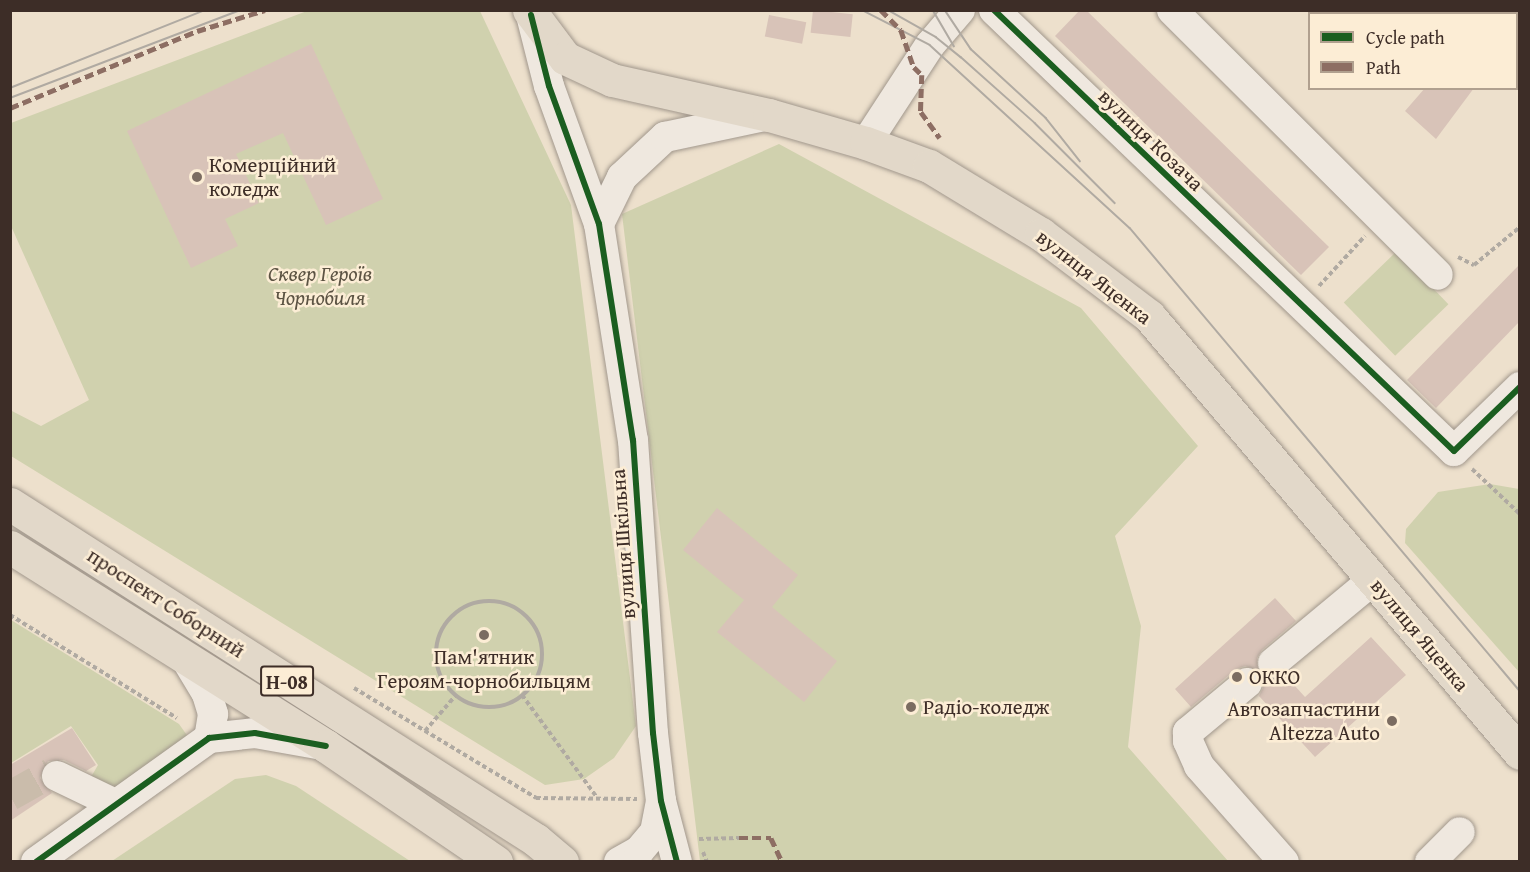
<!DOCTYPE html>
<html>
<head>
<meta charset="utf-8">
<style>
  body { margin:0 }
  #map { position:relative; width:1530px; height:872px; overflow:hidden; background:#ede0cc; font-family:"Gentium Book Plus",serif }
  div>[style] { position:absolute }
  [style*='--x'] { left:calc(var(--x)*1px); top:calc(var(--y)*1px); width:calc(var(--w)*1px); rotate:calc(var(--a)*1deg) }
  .green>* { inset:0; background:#d0d1ae; transform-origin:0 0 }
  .building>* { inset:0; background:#d8c3b8; transform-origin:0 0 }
  .minor-tunnel>* { height:30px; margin-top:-15px; transform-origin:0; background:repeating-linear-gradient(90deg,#cabcab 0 30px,transparent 0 45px) }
  .path>* { height:4px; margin-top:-2px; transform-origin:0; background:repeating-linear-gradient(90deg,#b0aaa2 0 4.5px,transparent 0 7.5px) }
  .path>.ring { margin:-2px; padding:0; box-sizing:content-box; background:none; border:4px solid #b0aaa2; border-radius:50% }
  .roads { filter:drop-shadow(0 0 2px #a1978c) drop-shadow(0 0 2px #a1978c) }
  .minor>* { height:30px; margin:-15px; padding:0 15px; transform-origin:15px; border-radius:15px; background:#efe8df }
  .major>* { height:33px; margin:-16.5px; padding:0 16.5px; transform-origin:16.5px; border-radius:16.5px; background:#e2d8c9 }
  .tram>* { height:1.5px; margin:-0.75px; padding:0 0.75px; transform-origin:0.75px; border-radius:0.75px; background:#b0aaa2 }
  .quiet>* { height:4.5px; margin-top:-2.25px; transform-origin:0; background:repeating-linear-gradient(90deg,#8d6e63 0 9px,transparent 0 13.5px) }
  .cycleway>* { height:6px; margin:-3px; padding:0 3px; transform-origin:3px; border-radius:3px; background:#1b5e20 }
  .dots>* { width:16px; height:16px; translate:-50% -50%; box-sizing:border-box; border:3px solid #fcedd5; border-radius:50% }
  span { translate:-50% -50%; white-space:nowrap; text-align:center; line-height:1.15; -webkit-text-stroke:5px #fcedd5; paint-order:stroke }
  .shield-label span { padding:2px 4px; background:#fcedd5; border:2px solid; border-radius:4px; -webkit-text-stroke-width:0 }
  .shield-label { font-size:20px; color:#3d2d27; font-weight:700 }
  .street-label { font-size:21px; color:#3d2d27 }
  .poi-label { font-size:21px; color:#3d2d27 }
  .left { translate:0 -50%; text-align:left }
  .right { translate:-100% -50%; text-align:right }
  .park-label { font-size:21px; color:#5c5343; font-style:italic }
  .frame { position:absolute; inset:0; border:12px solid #3d2d27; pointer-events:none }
  .legend { position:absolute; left:1308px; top:12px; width:210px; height:78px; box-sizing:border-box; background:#fcedd5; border:2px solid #b0a08f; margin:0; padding:8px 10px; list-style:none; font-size:18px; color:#3d2d27 }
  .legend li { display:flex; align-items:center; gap:12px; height:30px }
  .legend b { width:30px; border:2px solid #b0a08f }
</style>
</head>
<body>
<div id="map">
  <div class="green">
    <i style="clip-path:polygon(307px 11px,480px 11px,571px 205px,636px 726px,614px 758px,584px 779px,545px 785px,11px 456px,10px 410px,41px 426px,89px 400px,11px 226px,11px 123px)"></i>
    <i style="clip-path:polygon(779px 144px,1081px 308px,1198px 446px,1115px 536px,1141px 626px,1128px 747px,1228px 861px,700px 861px,622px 214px)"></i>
    <i style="left:1397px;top:251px;width:74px;height:74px;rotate:46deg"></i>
    <i style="clip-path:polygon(1490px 484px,1519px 489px,1519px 672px,1405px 543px,1406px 529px,1438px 492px)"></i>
    <i style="clip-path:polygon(11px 620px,179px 724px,189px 738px,109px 794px,91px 777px,98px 765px,71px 726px,11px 763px)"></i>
    <i style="clip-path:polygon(266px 775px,296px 786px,410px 861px,112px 861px,235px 779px)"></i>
  </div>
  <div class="building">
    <i style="left:813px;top:10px;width:40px;height:23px;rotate:6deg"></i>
    <i style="clip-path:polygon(1080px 10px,1086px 10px,1329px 247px,1301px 275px,1055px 36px)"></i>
    <i style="left:769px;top:15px;width:38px;height:22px;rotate:11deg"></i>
    <i style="clip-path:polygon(311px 44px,383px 199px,326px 225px,283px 133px,236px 154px,259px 203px,225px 219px,238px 246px,191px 268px,127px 131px)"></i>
    <i style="clip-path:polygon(1425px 88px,1474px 88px,1436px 139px,1405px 111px)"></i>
    <i style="clip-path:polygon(1520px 264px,1520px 321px,1436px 408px,1407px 380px)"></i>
    <i style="clip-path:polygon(717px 508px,798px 575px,772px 607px,837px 661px,804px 702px,717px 632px,744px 600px,683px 550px)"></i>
    <i style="clip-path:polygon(1275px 598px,1296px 621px,1262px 650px,1257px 658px,1258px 670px,1245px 666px,1236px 669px,1191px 707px,1175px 689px)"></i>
    <i style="clip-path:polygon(1371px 637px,1406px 675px,1315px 757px,1259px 696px,1263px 688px,1262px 676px,1275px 680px,1285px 675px,1305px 697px)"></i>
    <i style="clip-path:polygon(72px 728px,96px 765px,86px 771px,64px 760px,48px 761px,40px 778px,52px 793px,10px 821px,10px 765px)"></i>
  </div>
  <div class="minor-tunnel">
    <i style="--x:10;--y:796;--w:47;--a:-29.3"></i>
    <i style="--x:51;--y:773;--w:7;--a:27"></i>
  </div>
  <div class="path">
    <i style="--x:1458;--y:257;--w:18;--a:27"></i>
    <i style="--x:1474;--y:265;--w:60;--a:-39.6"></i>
    <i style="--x:1319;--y:286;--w:68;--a:-47.4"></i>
    <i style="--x:1472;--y:469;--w:66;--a:43.2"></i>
    <i class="ring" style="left:436px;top:601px;width:102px;height:102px"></i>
    <i style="--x:10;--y:615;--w:196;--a:31.7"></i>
    <i style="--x:354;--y:688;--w:213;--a:31.1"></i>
    <i style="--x:536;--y:798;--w:101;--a:0.6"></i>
    <i style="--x:522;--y:695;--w:125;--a:53.8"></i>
    <i style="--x:425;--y:731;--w:48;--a:-49.3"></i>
    <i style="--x:699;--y:839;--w:40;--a:-1.4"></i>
    <i style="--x:703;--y:852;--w:11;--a:68"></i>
  </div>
  <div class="roads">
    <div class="minor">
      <i style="--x:994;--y:10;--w:637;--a:43.79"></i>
      <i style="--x:1454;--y:451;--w:92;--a:-44.1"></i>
      <i style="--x:1172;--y:10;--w:375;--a:44.9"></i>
      <i style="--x:531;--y:15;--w:73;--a:75.8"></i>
      <i style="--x:549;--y:86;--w:147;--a:70.1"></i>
      <i style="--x:599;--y:224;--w:219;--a:81.1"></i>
      <i style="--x:633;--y:440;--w:294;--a:86.1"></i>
      <i style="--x:653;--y:733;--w:68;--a:83.3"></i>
      <i style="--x:661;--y:801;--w:63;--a:75.3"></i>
      <i style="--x:866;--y:143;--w:117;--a:-56.9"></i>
      <i style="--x:930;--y:45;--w:46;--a:-49.4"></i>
      <i style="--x:599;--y:224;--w:52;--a:-63.9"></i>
      <i style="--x:622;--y:177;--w:59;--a:-42.9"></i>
      <i style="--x:665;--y:137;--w:106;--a:-11.9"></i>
      <i style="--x:186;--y:659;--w:41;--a:59"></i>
      <i style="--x:207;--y:694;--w:21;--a:73"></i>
      <i style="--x:213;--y:714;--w:24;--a:99"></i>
      <i style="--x:1273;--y:663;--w:130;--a:-39.7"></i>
      <i style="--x:1247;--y:683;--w:77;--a:140.3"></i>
      <i style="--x:1188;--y:732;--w:9;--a:90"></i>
      <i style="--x:1188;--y:741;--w:27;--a:66"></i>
      <i style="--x:1199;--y:766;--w:128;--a:48.5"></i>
      <i style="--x:57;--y:776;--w:64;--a:25.8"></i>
      <i style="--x:36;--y:862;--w:213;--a:-35.6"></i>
      <i style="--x:209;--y:738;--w:46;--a:-6.2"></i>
      <i style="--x:255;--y:733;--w:63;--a:10.1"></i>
      <i style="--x:619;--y:862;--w:23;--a:-29"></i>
      <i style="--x:639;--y:851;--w:25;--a:-50"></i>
      <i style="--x:655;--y:832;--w:32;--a:-79"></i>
      <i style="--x:1430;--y:862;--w:42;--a:-45"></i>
    </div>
    <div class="major">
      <i style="--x:529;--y:10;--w:60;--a:53.1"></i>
      <i style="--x:565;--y:58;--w:52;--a:25.1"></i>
      <i style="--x:612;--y:80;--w:161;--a:12.6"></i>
      <i style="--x:769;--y:115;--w:101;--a:16.1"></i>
      <i style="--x:866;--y:143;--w:67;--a:20.1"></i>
      <i style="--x:929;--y:166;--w:131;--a:31.3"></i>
      <i style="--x:1041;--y:234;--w:136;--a:37.2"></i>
      <i style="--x:1149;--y:316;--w:573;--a:49.67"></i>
      <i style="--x:10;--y:504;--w:624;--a:32.57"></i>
      <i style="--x:536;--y:840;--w:34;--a:40"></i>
      <i style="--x:10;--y:547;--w:373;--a:32.2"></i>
      <i style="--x:326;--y:746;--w:206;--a:34.3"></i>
    </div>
  </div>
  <div class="tram">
    <i style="--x:862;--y:10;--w:76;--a:27.2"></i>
    <i style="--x:930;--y:45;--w:271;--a:42.5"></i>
    <i style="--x:1130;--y:228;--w:605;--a:49.89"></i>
    <i style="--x:888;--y:10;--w:55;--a:29.4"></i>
    <i style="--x:936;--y:37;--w:32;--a:39"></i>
    <i style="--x:961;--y:57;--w:99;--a:41.7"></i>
    <i style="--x:1035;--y:123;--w:113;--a:45"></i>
    <i style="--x:933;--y:10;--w:42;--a:59.7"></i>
    <i style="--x:945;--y:10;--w:47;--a:56.3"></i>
    <i style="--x:971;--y:49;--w:102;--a:42.6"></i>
    <i style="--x:1046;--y:118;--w:55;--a:51.7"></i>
    <i style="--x:10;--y:88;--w:210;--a:-21.8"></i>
    <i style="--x:10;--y:98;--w:247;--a:-20.9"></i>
  </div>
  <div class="quiet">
    <i style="--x:881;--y:10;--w:28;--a:45"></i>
    <i style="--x:901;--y:30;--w:39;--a:71"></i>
    <i style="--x:914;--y:67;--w:11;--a:45"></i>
    <i style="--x:922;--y:75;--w:37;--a:92"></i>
    <i style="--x:921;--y:112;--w:32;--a:54"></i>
    <i style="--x:10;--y:108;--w:202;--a:-22.4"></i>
    <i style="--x:197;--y:31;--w:71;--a:-17.2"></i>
    <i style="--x:739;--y:838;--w:32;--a:0"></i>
    <i style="--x:771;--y:838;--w:26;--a:65"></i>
  </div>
  <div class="cycleway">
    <i style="--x:994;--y:10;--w:637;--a:43.79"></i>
    <i style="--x:1454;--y:451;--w:92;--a:-44.1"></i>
    <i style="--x:531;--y:15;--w:73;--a:75.8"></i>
    <i style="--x:549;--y:86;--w:147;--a:70.1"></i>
    <i style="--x:599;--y:224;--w:219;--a:81.1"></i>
    <i style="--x:633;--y:440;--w:294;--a:86.1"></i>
    <i style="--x:653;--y:733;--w:68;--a:83.3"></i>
    <i style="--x:661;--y:801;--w:63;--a:75.3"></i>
    <i style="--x:36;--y:862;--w:213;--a:-35.6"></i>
    <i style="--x:209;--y:738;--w:46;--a:-6.2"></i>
    <i style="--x:255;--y:733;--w:72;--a:10.4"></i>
  </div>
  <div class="dots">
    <i style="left:197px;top:177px;background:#7b6c61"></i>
    <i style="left:484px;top:635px;background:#7b6c61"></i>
    <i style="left:1237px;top:677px;background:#7b6c61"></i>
    <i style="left:911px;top:707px;background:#7b6c61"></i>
    <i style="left:1392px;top:721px;background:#7b6c61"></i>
  </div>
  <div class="shield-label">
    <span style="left:287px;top:681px">Н-08</span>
  </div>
  <div class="street-label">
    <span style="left:1151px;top:140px;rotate:44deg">вулиця Козача</span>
    <span style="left:1094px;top:277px;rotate:38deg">вулиця Яценка</span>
    <span style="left:623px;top:544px;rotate:-94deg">вулиця Шкільна</span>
    <span style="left:166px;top:603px;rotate:33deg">проспект Соборний</span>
    <span style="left:1420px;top:635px;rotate:50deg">вулиця Яценка</span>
  </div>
  <div class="poi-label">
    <span class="left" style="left:209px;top:177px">Комерційний<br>коледж</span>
    <span style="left:484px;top:669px">Пам'ятник<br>Героям-чорнобильцям</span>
    <span class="left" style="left:1249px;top:677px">ОККО</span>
    <span class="left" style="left:923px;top:707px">Радіо-коледж</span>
    <span class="right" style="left:1380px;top:721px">Автозапчастини<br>Altezza Auto</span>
  </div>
  <div class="park-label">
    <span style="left:320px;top:286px">Сквер Героїв<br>Чорнобиля</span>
  </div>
  <div class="frame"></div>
  <ul class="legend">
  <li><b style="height:8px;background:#1b5e20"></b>Cycle path</li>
  <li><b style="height:8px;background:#8d6e63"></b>Path</li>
  </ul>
</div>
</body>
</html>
